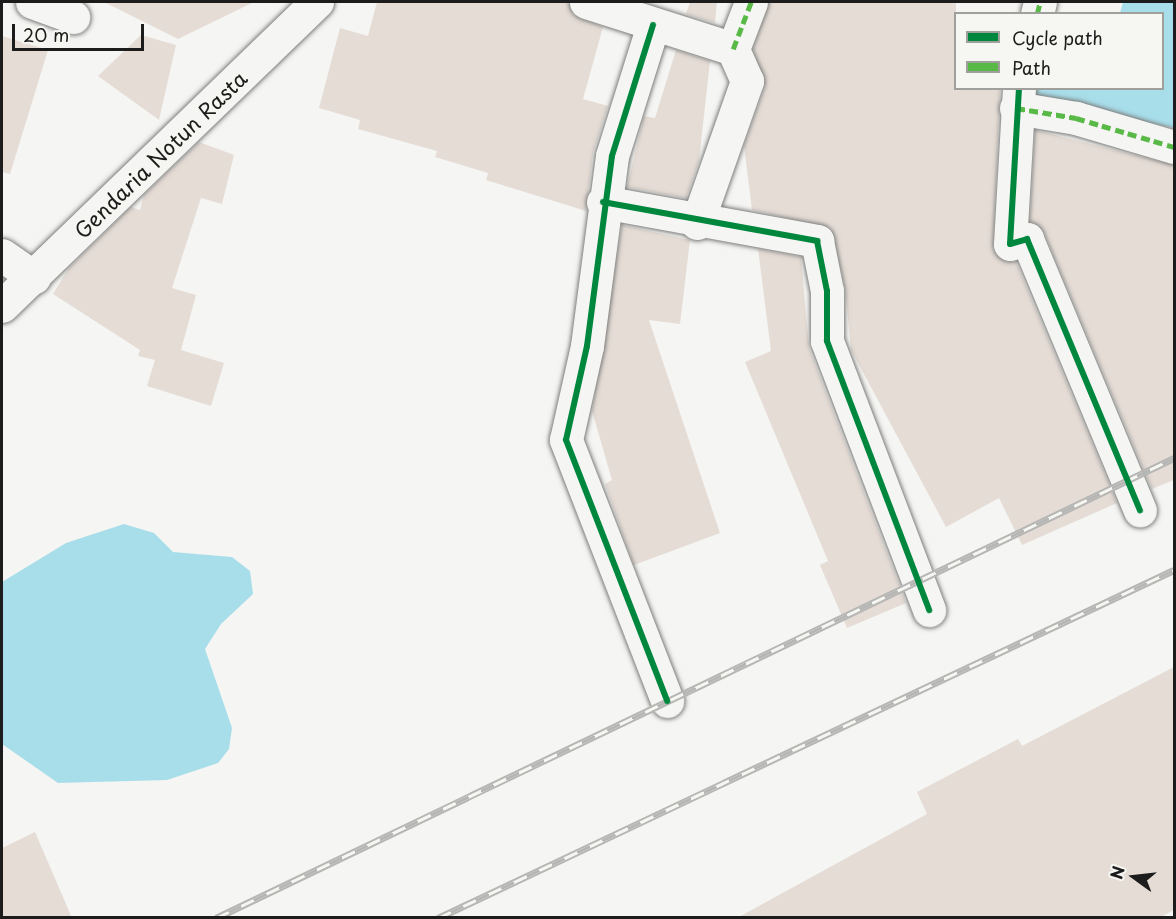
<!DOCTYPE html>
<html>
<head>
<meta charset="utf-8">
<style>
  body { margin:0 }
  #map { position:relative; width:1176px; height:919px; overflow:hidden; background:#f5f5f3; font-family:"Playpen Sans",sans-serif }
  div>[style] { position:absolute }
  [style*='--x'] { left:calc(var(--x)*1px); top:calc(var(--y)*1px); width:calc(var(--w)*1px); rotate:calc(var(--a)*1deg) }
  .water>* { inset:0; background:#a8deea }
  .building>* { inset:0; background:#e5dcd5 }
  .roads { filter:drop-shadow(0 0 2px #7e7e7d) drop-shadow(0 0 2px #7e7e7d) }
  .street>* { height:33px; margin:-16.5px; padding:0 16.5px; transform-origin:16.5px; border-radius:16.5px; background:#f5f5f3 }
  .secondary>* { height:33px; margin:-16.5px; padding:0 16.5px; transform-origin:16.5px; border-radius:16.5px; background:#f5f5f3 }
  .rail>* { height:7px; margin-top:-3.5px; transform-origin:0; background:repeating-linear-gradient(90deg,#f6f6f2 0 14px,#b6b6b5 0 28px); box-sizing:border-box; border-block:2px solid #b6b6b5 }
  .quiet>* { height:4.5px; margin-top:-2.25px; transform-origin:0; background:repeating-linear-gradient(90deg,#58b947 0 9px,transparent 0 13.5px) }
  .cycleway>* { height:6px; margin:-3px; padding:0 3px; transform-origin:3px; border-radius:3px; background:#00873e }
  span { translate:-50% -50%; white-space:nowrap; text-align:center; line-height:1.15; -webkit-text-stroke:4.5px #f6f6f2; paint-order:stroke }
  .street-label { font-size:21px; color:#1c1c1c }
  .frame { position:absolute; inset:0; border:3px solid #1c1c1c; pointer-events:none }
  .legend { position:absolute; left:954px; top:12px; width:210px; height:78px; box-sizing:border-box; background:#f6f6f2; border:2px solid #9f9f9c; margin:0; padding:8px 10px; list-style:none; font-size:18px; color:#1c1c1c }
  .legend li { display:flex; align-items:center; gap:12px; height:30px }
  .legend b { width:30px; border:2px solid #9f9f9c }
  .north { position:absolute; left:1104px; top:847px; width:60px; height:60px; -webkit-text-stroke:4px #f6f6f2; paint-order:stroke; rotate:285deg; font-size:16px; font-weight:700; line-height:24px; text-align:center; color:#1c1c1c }
  .north::after { content:''; display:block; margin:auto; width:21px; height:27px; background:#1c1c1c; clip-path:polygon(50% 0,100% 100%,50% 72%,0 100%) }
  .scale { position:absolute; left:12px; top:24px; width:132px; height:27px; box-sizing:border-box; border:3px solid #1c1c1c; border-top:0; padding-left:8px; font-size:18px; line-height:21px; white-space:nowrap; color:#1c1c1c; -webkit-text-stroke:4px #f6f6f2; paint-order:stroke }
</style>
</head>
<body>
<div id="map">
  <div class="water">
    <i style="clip-path:polygon(1123px 2px,1174px 2px,1174px 128px,1023px 98px,1025px 89px,1162px 88px,1162px 14px,1120px 13px)"></i>
    <i style="clip-path:polygon(124px 524px,154px 533px,173px 552px,232px 557px,250px 571px,253px 594px,221px 624px,205px 649px,232px 728px,229px 749px,218px 763px,167px 780px,58px 783px,2px 744px,2px 582px,66px 543px)"></i>
  </div>
  <div class="building">
    <i style="clip-path:polygon(104px 2px,254px 2px,178px 39px)"></i>
    <i style="clip-path:polygon(377px 2px,568px 2px,573px 15px,603px 27px,583px 99px,608px 106px,593px 153px,586px 211px,486px 180px,488px 173px,435px 157px,437px 151px,358px 129px,360px 120px,319px 108px,340px 28px,368px 36px)"></i>
    <i style="clip-path:polygon(690px 2px,717px 2px,715px 23px,686px 14px)"></i>
    <i style="clip-path:polygon(769px 2px,956px 2px,956px 88px,1000px 88px,993px 251px,1006px 262px,1016px 262px,1117px 503px,1022px 545px,999px 498px,946px 527px,851px 350px,845px 287px,831px 228px,752px 210px,744px 146px,765px 87px,753px 49px)"></i>
    <i style="clip-path:polygon(141px 35px,176px 45px,159px 120px,98px 76px)"></i>
    <i style="clip-path:polygon(2px 36px,48px 50px,10px 174px,2px 172px)"></i>
    <i style="clip-path:polygon(676px 50px,710px 61px,699px 161px,686px 198px,627px 187px,644px 116px,655px 118px)"></i>
    <i style="clip-path:polygon(1035px 130px,1174px 165px,1174px 480px,1152px 489px,1044px 232px,1030px 221px)"></i>
    <i style="clip-path:polygon(199px 142px,234px 155px,222px 204px,201px 198px,172px 288px,196px 295px,181px 350px,224px 363px,211px 406px,147px 386px,155px 360px,138px 356px,140px 350px,53px 294px,69px 268px,131px 207px,140px 210px,144px 195px)"></i>
    <i style="clip-path:polygon(622px 225px,690px 240px,680px 324px,649px 320px,720px 533px,634px 565px,605px 484px,612px 480px,592px 411px)"></i>
    <i style="clip-path:polygon(758px 249px,801px 257px,809px 348px,906px 603px,847px 628px,820px 565px,828px 561px,745px 362px,771px 351px)"></i>
    <i style="clip-path:polygon(1174px 667px,1174px 910px,1159px 918px,737px 918px,927px 814px,917px 792px,1018px 739px,1022px 746px)"></i>
    <i style="clip-path:polygon(35px 832px,72px 918px,2px 918px,2px 848px)"></i>
  </div>
  <div class="roads">
    <div class="street">
      <i style="--x:32;--y:2;--w:44;--a:20.1"></i>
      <i style="--x:586;--y:2;--w:154;--a:17.7"></i>
      <i style="--x:1037;--y:14;--w:12;--a:-76"></i>
      <i style="--x:653;--y:25;--w:137;--a:107.4"></i>
      <i style="--x:612;--y:156;--w:192;--a:97.5"></i>
      <i style="--x:587;--y:346;--w:96;--a:102.6"></i>
      <i style="--x:566;--y:440;--w:280;--a:68.8"></i>
      <i style="--x:1019;--y:88;--w:156;--a:93.3"></i>
      <i style="--x:1010;--y:244;--w:18;--a:-16"></i>
      <i style="--x:1027;--y:239;--w:294;--a:67.4"></i>
      <i style="--x:1016;--y:108;--w:61;--a:9.5"></i>
      <i style="--x:1076;--y:118;--w:102;--a:16.5"></i>
      <i style="--x:603;--y:202;--w:218;--a:10.3"></i>
      <i style="--x:817;--y:241;--w:51;--a:78.7"></i>
      <i style="--x:827;--y:291;--w:50;--a:90"></i>
      <i style="--x:827;--y:341;--w:288;--a:69.2"></i>
      <i style="--x:697;--y:223;--w:151;--a:-70.6"></i>
      <i style="--x:747;--y:81;--w:35;--a:-114"></i>
      <i style="--x:733;--y:49;--w:50;--a:-69"></i>
      <i style="--x:2;--y:255;--w:39;--a:35"></i>
    </div>
    <div class="secondary">
      <i style="--x:2;--y:306;--w:438;--a:-44"></i>
    </div>
  </div>
  <div class="rail">
    <i style="--x:216;--y:918;--w:1063;--a:-25.65"></i>
    <i style="--x:438;--y:918;--w:814;--a:-25.31"></i>
  </div>
  <div class="quiet">
    <i style="--x:1037;--y:14;--w:12;--a:-76"></i>
    <i style="--x:733;--y:49;--w:50;--a:-69"></i>
    <i style="--x:1016;--y:108;--w:61;--a:9.5"></i>
    <i style="--x:1076;--y:118;--w:102;--a:16.5"></i>
  </div>
  <div class="cycleway">
    <i style="--x:653;--y:25;--w:137;--a:107.4"></i>
    <i style="--x:612;--y:156;--w:192;--a:97.5"></i>
    <i style="--x:587;--y:346;--w:96;--a:102.6"></i>
    <i style="--x:566;--y:440;--w:280;--a:68.8"></i>
    <i style="--x:1019;--y:88;--w:156;--a:93.3"></i>
    <i style="--x:1010;--y:244;--w:18;--a:-16"></i>
    <i style="--x:1027;--y:239;--w:294;--a:67.4"></i>
    <i style="--x:603;--y:202;--w:218;--a:10.3"></i>
    <i style="--x:817;--y:241;--w:51;--a:78.7"></i>
    <i style="--x:827;--y:291;--w:50;--a:90"></i>
    <i style="--x:827;--y:341;--w:288;--a:69.2"></i>
  </div>
  <div class="street-label">
    <span style="left:160px;top:154px;rotate:-44deg">Gendaria Notun Rasta</span>
  </div>
  <div class="frame"></div>
  <ul class="legend">
  <li><b style="height:8px;background:#00873e"></b>Cycle path</li>
  <li><b style="height:8px;background:#58b947"></b>Path</li>
  </ul>
  <div class="north">N</div>
  <div class="scale">20 m</div>
</div>
</body>
</html>
